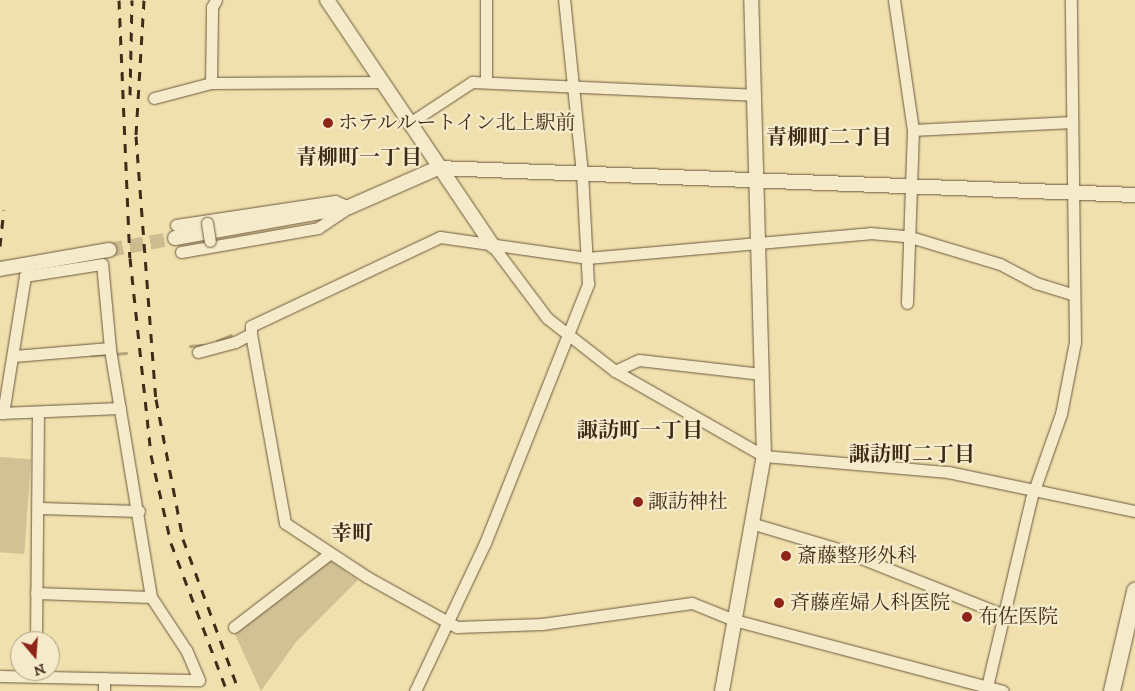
<!DOCTYPE html>
<html>
<head>
<meta charset="utf-8">
<style>
  body { margin:0 }
  #map { position:relative; width:1135px; height:691px; overflow:hidden; background:#efe0ad; font-family:"IM FELL DW Pica","Noto Serif JP",serif }
  div>[style] { position:absolute }
  [style*='--x'] { left:calc(var(--x)*1px); top:calc(var(--y)*1px); width:calc(var(--w)*1px); rotate:calc(var(--a)*1deg) }
  .green>* { inset:0; background:#d1c194; transform-origin:0 0 }
  .stream>* { height:3px; margin:-1.5px; padding:0 1.5px; transform-origin:1.5px; border-radius:1.5px; background:#b4a27a }
  .tertiary-tunnel>* { height:14px; margin-top:-7px; transform-origin:0; background:repeating-linear-gradient(90deg,#ccbc8f 0 14px,transparent 0 21px) }
  .roads { filter:drop-shadow(0 0 1px #6c583d) drop-shadow(0 0 1px #6c583d) }
  .minor>* { height:11px; margin:-5.5px; padding:0 5.5px; transform-origin:5.5px; border-radius:5.5px; background:#f5ebca }
  .tertiary>* { height:14px; margin:-7px; padding:0 7px; transform-origin:7px; border-radius:7px; background:#f5ebca }
  .secondary>* { height:16px; margin:-8px; padding:0 8px; transform-origin:8px; border-radius:8px; background:#f5ebca }
  .rail>* { height:3px; margin-top:-1.5px; transform-origin:0; background:repeating-linear-gradient(90deg,#402b18 0 9px,transparent 0 18px) }
  .bridges { filter:drop-shadow(0 0 1px #6c583d) drop-shadow(0 0 1px #6c583d) }
  .minor-bridge>* { height:11px; margin:-5.5px; padding:0 5.5px; transform-origin:5.5px; border-radius:5.5px; background:#f5ebca }
  .dots>* { width:14px; height:14px; translate:-50% -50%; box-sizing:border-box; border:2px solid #f5ebca; border-radius:50% }
  span { translate:-50% -50%; white-space:nowrap; text-align:center; line-height:1.15; -webkit-text-stroke:4.5px #f5ebca; paint-order:stroke }
  .poi-label { font-size:20px; color:#402b18 }
  .left { translate:0 -50%; text-align:left }
  .neighbourhood-label { font-size:21px; color:#402b18; font-weight:700 }
  .north { position:absolute; left:10px; top:631px; width:50px; height:50px; box-sizing:border-box; background:#f5ebca; border:1px solid #ad9e83; border-radius:50%; rotate:162deg; font-size:14px; font-weight:700; line-height:20px; text-align:center; color:#402b18 }
  .north::after { content:''; display:block; margin:auto; width:18px; height:22px; background:#8f2418; clip-path:polygon(50% 0,100% 100%,50% 72%,0 100%) }
</style>
</head>
<body>
<div id="map">
  <div class="green">
    <i style="left:0;top:457px;width:31px;height:95px;rotate:4deg"></i>
    <i style="clip-path:polygon(328px 559px,358px 580px,296px 642px,261px 691px,233px 630px)"></i>
  </div>
  <div class="stream">
    <i style="--x:217;--y:341;--w:15;--a:-23"></i>
    <i style="--x:190;--y:346;--w:12;--a:-5"></i>
    <i style="--x:115;--y:354;--w:11;--a:-5"></i>
    <i style="--x:91;--y:355;--w:17;--a:-3"></i>
  </div>
  <div class="tertiary-tunnel">
    <i style="--x:109;--y:250;--w:67;--a:-10.3"></i>
  </div>
  <div class="roads">
    <div class="minor">
      <i style="--x:894;--y:0;--w:131;--a:81.7"></i>
      <i style="--x:913;--y:130;--w:173;--a:92"></i>
      <i style="--x:486;--y:82;--w:82;--a:-90"></i>
      <i style="--x:211;--y:83;--w:76;--a:-89.2"></i>
      <i style="--x:212;--y:7;--w:8;--a:-60"></i>
      <i style="--x:154;--y:98;--w:59;--a:-14.7"></i>
      <i style="--x:211;--y:83;--w:168;--a:-0.3"></i>
      <i style="--x:408;--y:124;--w:77;--a:-33.3"></i>
      <i style="--x:472;--y:82;--w:282;--a:2.6"></i>
      <i style="--x:913;--y:130;--w:159;--a:-2.9"></i>
      <i style="--x:176;--y:225;--w:161;--a:-8.6"></i>
      <i style="--x:335;--y:201;--w:15;--a:23"></i>
      <i style="--x:493;--y:246;--w:90;--a:53.1"></i>
      <i style="--x:547;--y:318;--w:86;--a:37.9"></i>
      <i style="--x:615;--y:371;--w:172;--a:29.7"></i>
      <i style="--x:764;--y:456;--w:185;--a:5"></i>
      <i style="--x:948;--y:472;--w:191;--a:11.8"></i>
      <i style="--x:181;--y:252;--w:139;--a:-9.9"></i>
      <i style="--x:318;--y:228;--w:36;--a:-34"></i>
      <i style="--x:251;--y:334;--w:192;--a:79.8"></i>
      <i style="--x:285;--y:523;--w:98;--a:33.4"></i>
      <i style="--x:367;--y:577;--w:103;--a:29.1"></i>
      <i style="--x:457;--y:627;--w:85;--a:-2"></i>
      <i style="--x:542;--y:624;--w:151;--a:-8"></i>
      <i style="--x:692;--y:603;--w:45;--a:22"></i>
      <i style="--x:734;--y:620;--w:278;--a:14.8"></i>
      <i style="--x:198;--y:352;--w:38;--a:-15"></i>
      <i style="--x:235;--y:342;--w:18;--a:-27"></i>
      <i style="--x:251;--y:334;--w:8;--a:-90"></i>
      <i style="--x:251;--y:326;--w:209;--a:-25.2"></i>
      <i style="--x:440;--y:237;--w:148;--a:8.1"></i>
      <i style="--x:587;--y:258;--w:284;--a:-5"></i>
      <i style="--x:870;--y:233;--w:37;--a:5"></i>
      <i style="--x:907;--y:236;--w:97;--a:16.8"></i>
      <i style="--x:1000;--y:264;--w:41;--a:27.8"></i>
      <i style="--x:1036;--y:283;--w:39;--a:17"></i>
      <i style="--x:14;--y:356;--w:96;--a:-4.8"></i>
      <i style="--x:615;--y:371;--w:26;--a:-25"></i>
      <i style="--x:639;--y:360;--w:123;--a:6.5"></i>
      <i style="--x:0;--y:413;--w:120;--a:-2.4"></i>
      <i style="--x:40;--y:508;--w:99;--a:1.7"></i>
      <i style="--x:754;--y:524;--w:88;--a:16.6"></i>
      <i style="--x:838;--y:549;--w:175;--a:21.7"></i>
      <i style="--x:36;--y:593;--w:115;--a:2"></i>
      <i style="--x:234;--y:627;--w:120;--a:-37.5"></i>
      <i style="--x:36;--y:641;--w:229;--a:-89.5"></i>
      <i style="--x:0;--y:676;--w:199;--a:1.2"></i>
      <i style="--x:199;--y:680;--w:33;--a:-113"></i>
      <i style="--x:186;--y:650;--w:64;--a:-123.4"></i>
      <i style="--x:151;--y:597;--w:252;--a:-99.4"></i>
      <i style="--x:110;--y:348;--w:84;--a:-95.4"></i>
      <i style="--x:102;--y:264;--w:78;--a:171.1"></i>
      <i style="--x:25;--y:276;--w:139;--a:99.1"></i>
      <i style="--x:104;--y:691;--w:13;--a:-90"></i>
      <i style="--x:415;--y:691;--w:164;--a:-64.7"></i>
      <i style="--x:485;--y:543;--w:279;--a:-68.3"></i>
      <i style="--x:588;--y:284;--w:111;--a:-93.1"></i>
      <i style="--x:582;--y:173;--w:174;--a:-95.9"></i>
      <i style="--x:986;--y:691;--w:197;--a:-76.8"></i>
      <i style="--x:1031;--y:499;--w:90;--a:-70.6"></i>
      <i style="--x:1061;--y:414;--w:73;--a:-79"></i>
      <i style="--x:1075;--y:342;--w:342;--a:-90.7"></i>
    </div>
    <div class="tertiary">
      <i style="--x:327;--y:0;--w:297;--a:56"></i>
      <i style="--x:175;--y:238;--w:177;--a:-10.1"></i>
      <i style="--x:349;--y:207;--w:97;--a:-23.7"></i>
      <i style="--x:438;--y:168;--w:698;--a:2.22"></i>
      <i style="--x:0;--y:269;--w:111;--a:-9.9"></i>
      <i style="--x:722;--y:691;--w:239;--a:-79.9"></i>
      <i style="--x:764;--y:456;--w:456;--a:-91.6"></i>
    </div>
    <div class="secondary">
      <i style="--x:1112;--y:691;--w:103;--a:-77"></i>
    </div>
  </div>
  <div class="rail">
    <i style="--x:119;--y:0;--w:258;--a:87.6"></i>
    <i style="--x:130;--y:258;--w:198;--a:83.9"></i>
    <i style="--x:151;--y:455;--w:90;--a:77.2"></i>
    <i style="--x:171;--y:543;--w:158;--a:69.3"></i>
    <i style="--x:144;--y:0;--w:136;--a:93.4"></i>
    <i style="--x:136;--y:136;--w:264;--a:85.7"></i>
    <i style="--x:156;--y:399;--w:143;--a:79.1"></i>
    <i style="--x:183;--y:539;--w:162;--a:69.8"></i>
    <i style="--x:130;--y:95;--w:95;--a:-88.8"></i>
    <i style="--x:0;--y:246;--w:36;--a:-84"></i>
  </div>
  <div class="bridges">
    <div class="minor-bridge">
      <i style="--x:207;--y:223;--w:18;--a:81"></i>
    </div>
  </div>
  <div class="dots">
    <i style="left:328px;top:123px;background:#8f2418"></i>
    <i style="left:638px;top:502px;background:#8f2418"></i>
    <i style="left:786px;top:556px;background:#8f2418"></i>
    <i style="left:779px;top:603px;background:#8f2418"></i>
    <i style="left:967px;top:617px;background:#8f2418"></i>
  </div>
  <div class="poi-label">
    <span class="left" style="left:338px;top:123px">ホテルルートイン北上駅前</span>
    <span class="left" style="left:648px;top:502px">諏訪神社</span>
    <span class="left" style="left:797px;top:556px">斎藤整形外科</span>
    <span class="left" style="left:790px;top:603px">斉藤産婦人科医院</span>
    <span class="left" style="left:978px;top:617px">布佐医院</span>
  </div>
  <div class="neighbourhood-label">
    <span style="left:829px;top:138px">青柳町二丁目</span>
    <span style="left:359px;top:158px">青柳町一丁目</span>
    <span style="left:640px;top:431px">諏訪町一丁目</span>
    <span style="left:912px;top:455px">諏訪町二丁目</span>
    <span style="left:352px;top:534px">幸町</span>
  </div>
  <div class="north">N</div>
</div>
</body>
</html>
